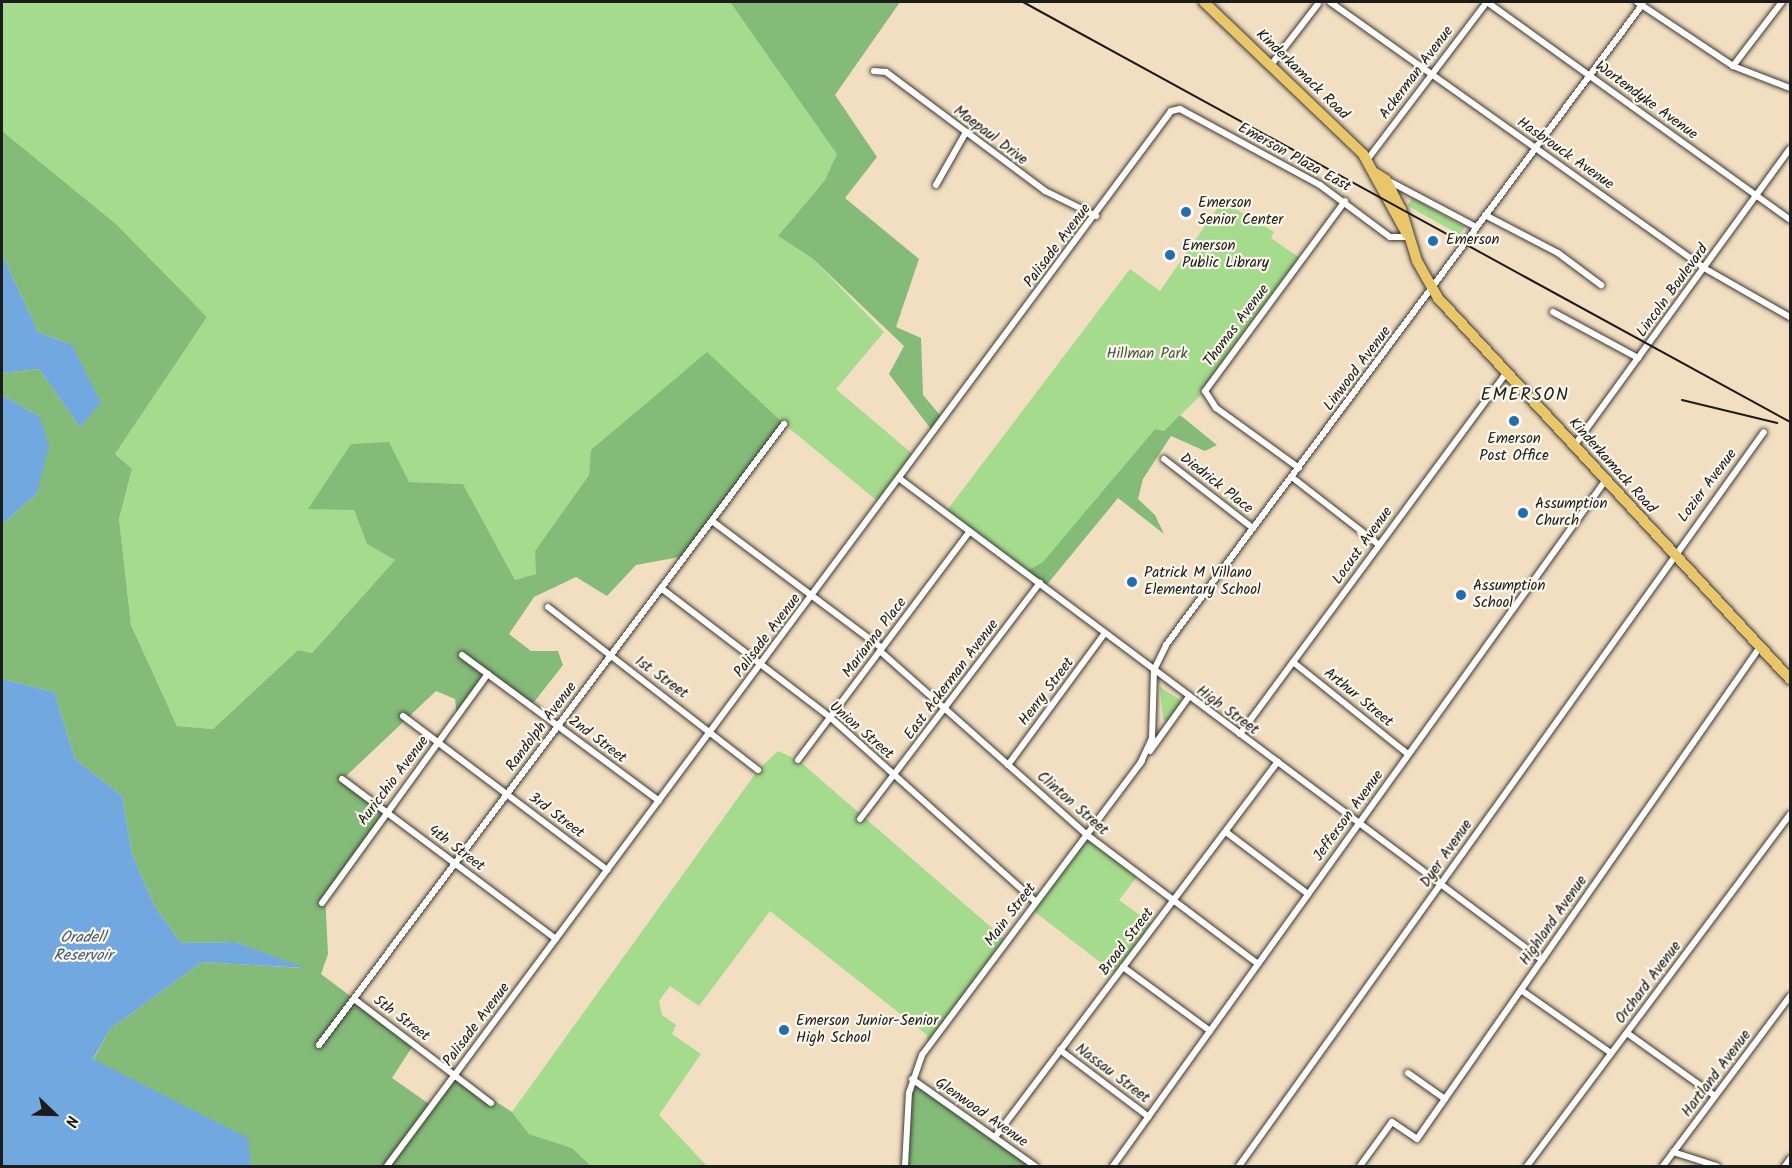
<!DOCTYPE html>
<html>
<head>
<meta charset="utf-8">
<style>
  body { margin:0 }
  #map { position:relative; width:1792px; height:1168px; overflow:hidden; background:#f2dec0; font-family:Kalam,sans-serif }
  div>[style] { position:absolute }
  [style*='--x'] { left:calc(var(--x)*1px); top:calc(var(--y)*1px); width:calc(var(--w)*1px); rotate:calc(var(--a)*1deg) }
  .green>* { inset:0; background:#a5db8c; transform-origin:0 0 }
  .forest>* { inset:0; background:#84bb78 }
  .water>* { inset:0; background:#70a8df }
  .roads { filter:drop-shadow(0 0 2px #3c3935) drop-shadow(0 0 2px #3c3935) }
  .minor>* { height:6px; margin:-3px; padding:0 3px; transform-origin:3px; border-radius:3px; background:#fff }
  .primary>* { height:10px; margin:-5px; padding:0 5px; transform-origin:5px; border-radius:5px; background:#e9c769 }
  .rail>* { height:2px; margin:-1px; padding:0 1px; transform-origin:1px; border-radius:1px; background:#1c1c1c }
  .dots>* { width:16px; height:16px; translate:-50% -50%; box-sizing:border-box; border:3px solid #fbf7ec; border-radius:50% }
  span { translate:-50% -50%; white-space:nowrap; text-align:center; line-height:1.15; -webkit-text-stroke:4.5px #fbf7ec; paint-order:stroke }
  .street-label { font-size:15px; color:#1c1c1c }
  .poi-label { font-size:15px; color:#1c1c1c }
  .left { translate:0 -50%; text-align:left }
  .park-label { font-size:15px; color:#45553e }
  .water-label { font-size:16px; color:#425b74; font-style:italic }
  .quarter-label { font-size:18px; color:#1c1c1c; letter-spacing:1.5px }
  .frame { position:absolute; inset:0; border:3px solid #1c1c1c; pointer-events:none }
  .north { position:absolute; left:24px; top:1084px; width:60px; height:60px; -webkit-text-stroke:4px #fbf7ec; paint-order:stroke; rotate:113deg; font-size:16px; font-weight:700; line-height:24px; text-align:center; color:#1c1c1c }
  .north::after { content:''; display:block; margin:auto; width:21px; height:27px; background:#1c1c1c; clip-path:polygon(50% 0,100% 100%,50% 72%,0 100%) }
</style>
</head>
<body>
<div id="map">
  <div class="green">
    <i style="clip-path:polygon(2px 2px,730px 2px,838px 154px,825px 180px,778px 236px,812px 258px,884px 332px,836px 389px,916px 457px,881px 504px,784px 424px,592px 450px,589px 475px,535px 551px,537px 574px,515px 580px,463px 484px,408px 482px,389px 443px,354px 510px,367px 544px,395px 560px,312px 653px,298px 650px,213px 729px,177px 726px,131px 625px,119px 519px,132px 469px,115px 454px,207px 317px,116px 224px,2px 131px)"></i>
    <i style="left:1412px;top:198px;width:60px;height:9px;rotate:29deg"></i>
    <i style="clip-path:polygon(1222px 201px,1274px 232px,1271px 238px,1301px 259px,1204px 392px,1164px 431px,1155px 429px,1043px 563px,1025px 572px,945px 513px,1130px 269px,1160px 291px)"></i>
    <i style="clip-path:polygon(1160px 687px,1182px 701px,1167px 722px,1163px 719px)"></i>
    <i style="clip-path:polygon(778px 751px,798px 760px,1007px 941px,928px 1045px,927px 1035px,770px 911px,699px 1006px,670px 986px,659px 1001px,662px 1015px,676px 1025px,672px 1034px,701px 1054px,659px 1115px,707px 1166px,591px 1166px,572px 1148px,529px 1134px,512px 1112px,758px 770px)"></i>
    <i style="clip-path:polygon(1087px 835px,1139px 874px,1119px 900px,1155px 926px,1117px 975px,1031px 909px)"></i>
  </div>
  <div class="forest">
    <i style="clip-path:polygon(730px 2px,900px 2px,835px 95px,877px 157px,845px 198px,919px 259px,896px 327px,921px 338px,923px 395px,944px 420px,934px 433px,889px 374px,904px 346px,812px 258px,778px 236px,825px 180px,837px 154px)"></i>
    <i style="clip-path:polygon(2px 131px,116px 224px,207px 317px,115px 454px,132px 469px,119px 519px,131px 625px,177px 726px,213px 729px,298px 650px,312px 653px,395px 560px,367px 544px,354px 510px,308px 509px,351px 444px,389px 442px,409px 482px,463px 484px,515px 580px,536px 574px,535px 551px,589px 475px,591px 450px,707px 352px,784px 424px,685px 556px,636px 565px,607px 596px,576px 577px,534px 597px,509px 634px,531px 651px,558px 651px,563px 665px,531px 706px,488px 674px,457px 716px,455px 699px,436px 691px,343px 779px,386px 812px,325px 893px,328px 954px,321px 974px,414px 1044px,392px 1078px,432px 1106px,455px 1075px,512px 1112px,529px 1134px,572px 1148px,591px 1166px,251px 1166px,247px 1138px,93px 1060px,110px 1029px,202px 962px,302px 968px,235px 942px,181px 943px,154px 905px,132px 854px,122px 796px,75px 759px,54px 692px,2px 679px,2px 525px,37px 493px,39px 416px,2px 395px,2px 373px,39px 369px,80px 427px,72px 345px,38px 332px,2px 254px)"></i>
    <i style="clip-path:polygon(1180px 415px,1217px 445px,1205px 451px,1171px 436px,1143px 479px,1138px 499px,1155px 515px,1164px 534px,1118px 498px,1045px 587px,1025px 572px,1043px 562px,1155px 429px,1164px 431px)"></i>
    <i style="clip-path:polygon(912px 1079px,1035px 1166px,905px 1166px)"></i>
  </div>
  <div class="water">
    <i style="clip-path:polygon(2px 254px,38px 332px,72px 345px,101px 403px,80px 427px,39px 369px,2px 373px)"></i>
    <i style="clip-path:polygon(2px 395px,39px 416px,49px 445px,37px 493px,2px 525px)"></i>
    <i style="clip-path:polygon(2px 679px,54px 692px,75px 759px,122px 796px,132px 854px,154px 905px,181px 943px,235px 942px,305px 968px,202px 962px,110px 1029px,93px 1059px,248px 1138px,251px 1166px,2px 1166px)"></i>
  </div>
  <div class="roads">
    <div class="minor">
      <i style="--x:1330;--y:2;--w:459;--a:35.4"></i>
      <i style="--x:1704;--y:268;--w:99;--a:29.7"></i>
      <i style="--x:1487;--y:2;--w:373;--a:35.7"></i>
      <i style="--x:1637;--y:2;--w:115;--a:33.7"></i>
      <i style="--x:1733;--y:66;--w:61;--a:21.1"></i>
      <i style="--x:1271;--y:65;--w:77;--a:-52.4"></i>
      <i style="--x:1733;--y:66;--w:81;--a:-52.6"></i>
      <i style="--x:874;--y:71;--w:12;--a:5"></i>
      <i style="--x:886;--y:72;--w:199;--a:36.8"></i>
      <i style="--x:1045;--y:191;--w:57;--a:26.1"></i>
      <i style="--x:1367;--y:160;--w:198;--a:-52.8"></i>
      <i style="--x:1387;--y:180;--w:101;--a:27.8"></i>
      <i style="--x:936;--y:185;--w:61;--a:-60.5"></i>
      <i style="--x:1485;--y:215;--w:82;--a:27.5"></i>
      <i style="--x:1558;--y:253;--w:54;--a:36.7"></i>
      <i style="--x:1553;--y:312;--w:97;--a:28.4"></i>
      <i style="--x:1574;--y:446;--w:367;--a:-54"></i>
      <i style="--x:1164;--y:459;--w:113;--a:37.8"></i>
      <i style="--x:1299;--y:468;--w:102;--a:-144.1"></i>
      <i style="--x:1216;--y:408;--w:20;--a:-123"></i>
      <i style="--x:1205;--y:391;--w:236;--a:-53.6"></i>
      <i style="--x:1293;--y:478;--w:109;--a:37.9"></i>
      <i style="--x:900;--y:479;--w:802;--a:36.84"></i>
      <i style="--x:712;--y:521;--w:212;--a:36.8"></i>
      <i style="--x:661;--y:588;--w:214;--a:37.4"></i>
      <i style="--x:831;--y:718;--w:275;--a:41.9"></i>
      <i style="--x:548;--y:607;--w:266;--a:37.8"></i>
      <i style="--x:880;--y:651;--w:277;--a:41.6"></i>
      <i style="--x:1087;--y:835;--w:214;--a:37"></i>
      <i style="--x:462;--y:655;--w:245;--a:36.5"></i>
      <i style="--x:1293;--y:662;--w:147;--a:38.7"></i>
      <i style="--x:403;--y:716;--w:256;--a:37"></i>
      <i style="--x:1240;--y:734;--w:448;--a:-53.6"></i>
      <i style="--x:1150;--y:751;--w:65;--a:-54.4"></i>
      <i style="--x:798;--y:760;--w:286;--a:-53.1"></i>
      <i style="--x:1140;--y:764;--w:29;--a:-65"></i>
      <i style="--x:1152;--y:738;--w:68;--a:-88.3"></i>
      <i style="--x:1154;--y:670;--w:28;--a:-64"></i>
      <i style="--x:1166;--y:645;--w:798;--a:-53.36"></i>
      <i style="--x:1008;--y:765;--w:164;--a:-53.7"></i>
      <i style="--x:342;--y:779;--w:267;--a:36.8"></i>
      <i style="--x:860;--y:819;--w:297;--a:-52.7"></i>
      <i style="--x:1226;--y:832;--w:103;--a:37.1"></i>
      <i style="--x:322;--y:903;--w:283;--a:-54.1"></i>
      <i style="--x:1123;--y:967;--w:108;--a:36.3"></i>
      <i style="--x:1521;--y:990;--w:110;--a:35"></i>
      <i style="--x:354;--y:999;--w:172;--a:37.2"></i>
      <i style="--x:1627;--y:1033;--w:108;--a:35.6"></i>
      <i style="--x:319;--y:1045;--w:776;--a:-53.17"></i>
      <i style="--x:1060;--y:1050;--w:111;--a:37"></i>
      <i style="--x:1408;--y:1073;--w:45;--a:35.1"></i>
      <i style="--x:912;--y:1079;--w:151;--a:35.3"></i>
      <i style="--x:995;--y:1137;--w:470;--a:-53"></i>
      <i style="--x:1673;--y:1152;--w:46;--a:17.7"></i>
      <i style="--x:387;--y:1166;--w:1314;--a:-53.38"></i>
      <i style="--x:1171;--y:111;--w:9;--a:-13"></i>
      <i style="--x:1180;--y:109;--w:159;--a:28.5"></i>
      <i style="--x:1320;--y:185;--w:87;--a:36.6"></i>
      <i style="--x:1390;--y:237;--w:18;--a:0"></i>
      <i style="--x:905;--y:1166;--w:73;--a:-86.9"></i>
      <i style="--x:909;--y:1093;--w:40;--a:-71.1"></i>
      <i style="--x:922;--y:1055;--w:367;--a:-53.2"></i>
      <i style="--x:1113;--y:1166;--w:843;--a:-54.31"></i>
      <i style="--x:1239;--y:1166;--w:902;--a:-54.43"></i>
      <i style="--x:1360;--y:1166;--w:54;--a:-54"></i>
      <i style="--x:1392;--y:1122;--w:30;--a:34"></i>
      <i style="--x:1417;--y:1139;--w:600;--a:-55.12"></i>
      <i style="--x:1527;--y:1166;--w:439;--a:-53.2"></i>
      <i style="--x:1663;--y:1166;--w:212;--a:-53.2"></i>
      <i style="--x:1785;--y:1166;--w:9;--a:-54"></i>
    </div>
    <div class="primary">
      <i style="--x:1204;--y:2;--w:220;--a:43.7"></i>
      <i style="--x:1363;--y:154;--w:91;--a:61.2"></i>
      <i style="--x:1375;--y:173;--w:13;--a:32"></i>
      <i style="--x:1386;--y:180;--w:33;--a:63"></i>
      <i style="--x:1401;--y:209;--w:54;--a:72.9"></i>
      <i style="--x:1417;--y:261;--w:43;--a:60.4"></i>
      <i style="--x:1438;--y:298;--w:519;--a:47.27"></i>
    </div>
  </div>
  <div class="rail">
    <i style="--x:1023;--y:2;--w:874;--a:28.7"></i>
    <i style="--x:1682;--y:400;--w:98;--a:13.6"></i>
  </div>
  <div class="dots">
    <i style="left:1186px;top:212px;background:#1f6fb2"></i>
    <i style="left:1433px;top:241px;background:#1f6fb2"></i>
    <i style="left:1170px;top:255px;background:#1f6fb2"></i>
    <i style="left:1514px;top:421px;background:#1f6fb2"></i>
    <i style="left:1523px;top:513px;background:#1f6fb2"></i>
    <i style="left:1132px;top:582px;background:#1f6fb2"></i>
    <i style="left:1461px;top:595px;background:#1f6fb2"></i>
    <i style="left:784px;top:1030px;background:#1f6fb2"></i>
  </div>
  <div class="street-label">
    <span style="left:1417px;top:73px;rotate:-53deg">Ackerman Avenue</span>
    <span style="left:1302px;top:75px;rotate:44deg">Kinderkamack Road</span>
    <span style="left:1646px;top:101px;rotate:36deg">Wortendyke Avenue</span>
    <span style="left:990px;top:136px;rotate:37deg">Maepaul Drive</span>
    <span style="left:1565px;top:154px;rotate:35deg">Hasbrouck Avenue</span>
    <span style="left:1294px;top:158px;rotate:29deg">Emerson Plaza East</span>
    <span style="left:1058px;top:246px;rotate:-53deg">Palisade Avenue</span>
    <span style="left:1673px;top:291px;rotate:-54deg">Lincoln Boulevard</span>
    <span style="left:1237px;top:326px;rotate:-53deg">Thomas Avenue</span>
    <span style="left:1358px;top:369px;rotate:-53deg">Linwood Avenue</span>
    <span style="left:1612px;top:466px;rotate:48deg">Kinderkamack Road</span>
    <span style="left:1216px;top:484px;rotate:38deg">Diedrick Place</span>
    <span style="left:1708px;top:486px;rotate:-53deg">Lozier Avenue</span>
    <span style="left:1363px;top:546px;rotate:-54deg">Locust Avenue</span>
    <span style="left:768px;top:636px;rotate:-53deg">Palisade Avenue</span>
    <span style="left:875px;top:638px;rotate:-53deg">Marianna Place</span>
    <span style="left:661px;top:678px;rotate:36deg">1st Street</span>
    <span style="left:952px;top:680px;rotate:-53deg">East Ackerman Avenue</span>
    <span style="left:1047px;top:692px;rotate:-53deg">Henry Street</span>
    <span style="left:1358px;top:698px;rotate:39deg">Arthur Street</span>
    <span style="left:1227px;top:711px;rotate:36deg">High Street</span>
    <span style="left:542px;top:727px;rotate:-53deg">Randolph Avenue</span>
    <span style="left:861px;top:731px;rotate:41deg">Union Street</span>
    <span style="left:597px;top:740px;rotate:37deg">2nd Street</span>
    <span style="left:394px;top:781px;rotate:-53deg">Auricchio Avenue</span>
    <span style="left:1072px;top:804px;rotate:41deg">Clinton Street</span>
    <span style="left:556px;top:816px;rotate:37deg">3rd Street</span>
    <span style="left:1349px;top:816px;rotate:-54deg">Jefferson Avenue</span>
    <span style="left:456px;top:849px;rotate:37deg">4th Street</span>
    <span style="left:1447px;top:854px;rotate:-55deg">Dyer Avenue</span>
    <span style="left:1011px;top:915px;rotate:-53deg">Main Street</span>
    <span style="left:1554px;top:921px;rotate:-55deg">Highland Avenue</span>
    <span style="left:1127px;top:942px;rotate:-53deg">Broad Street</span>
    <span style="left:1649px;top:983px;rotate:-53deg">Orchard Avenue</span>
    <span style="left:401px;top:1019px;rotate:37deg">5th Street</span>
    <span style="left:477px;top:1025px;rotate:-53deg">Palisade Avenue</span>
    <span style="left:1112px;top:1074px;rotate:37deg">Nassau Street</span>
    <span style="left:1717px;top:1074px;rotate:-53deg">Hartland Avenue</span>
    <span style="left:981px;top:1113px;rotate:35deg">Glenwood Avenue</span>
  </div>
  <div class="poi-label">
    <span class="left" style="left:1198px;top:212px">Emerson<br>Senior Center</span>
    <span class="left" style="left:1446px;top:241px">Emerson</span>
    <span class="left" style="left:1182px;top:255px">Emerson<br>Public Library</span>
    <span style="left:1514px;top:448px">Emerson<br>Post Office</span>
    <span class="left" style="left:1535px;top:513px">Assumption<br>Church</span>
    <span class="left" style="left:1144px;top:582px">Patrick M Villano<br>Elementary School</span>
    <span class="left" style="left:1473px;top:595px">Assumption<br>School</span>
    <span class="left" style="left:796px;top:1030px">Emerson Junior-Senior<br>High School</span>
  </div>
  <div class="park-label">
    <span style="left:1147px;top:355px">Hillman Park</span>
  </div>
  <div class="water-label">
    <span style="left:83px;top:947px">Oradell<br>Reservoir</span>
  </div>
  <div class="quarter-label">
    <span style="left:1525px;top:396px">EMERSON</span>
  </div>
  <div class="frame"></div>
  <div class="north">N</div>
</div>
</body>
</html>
